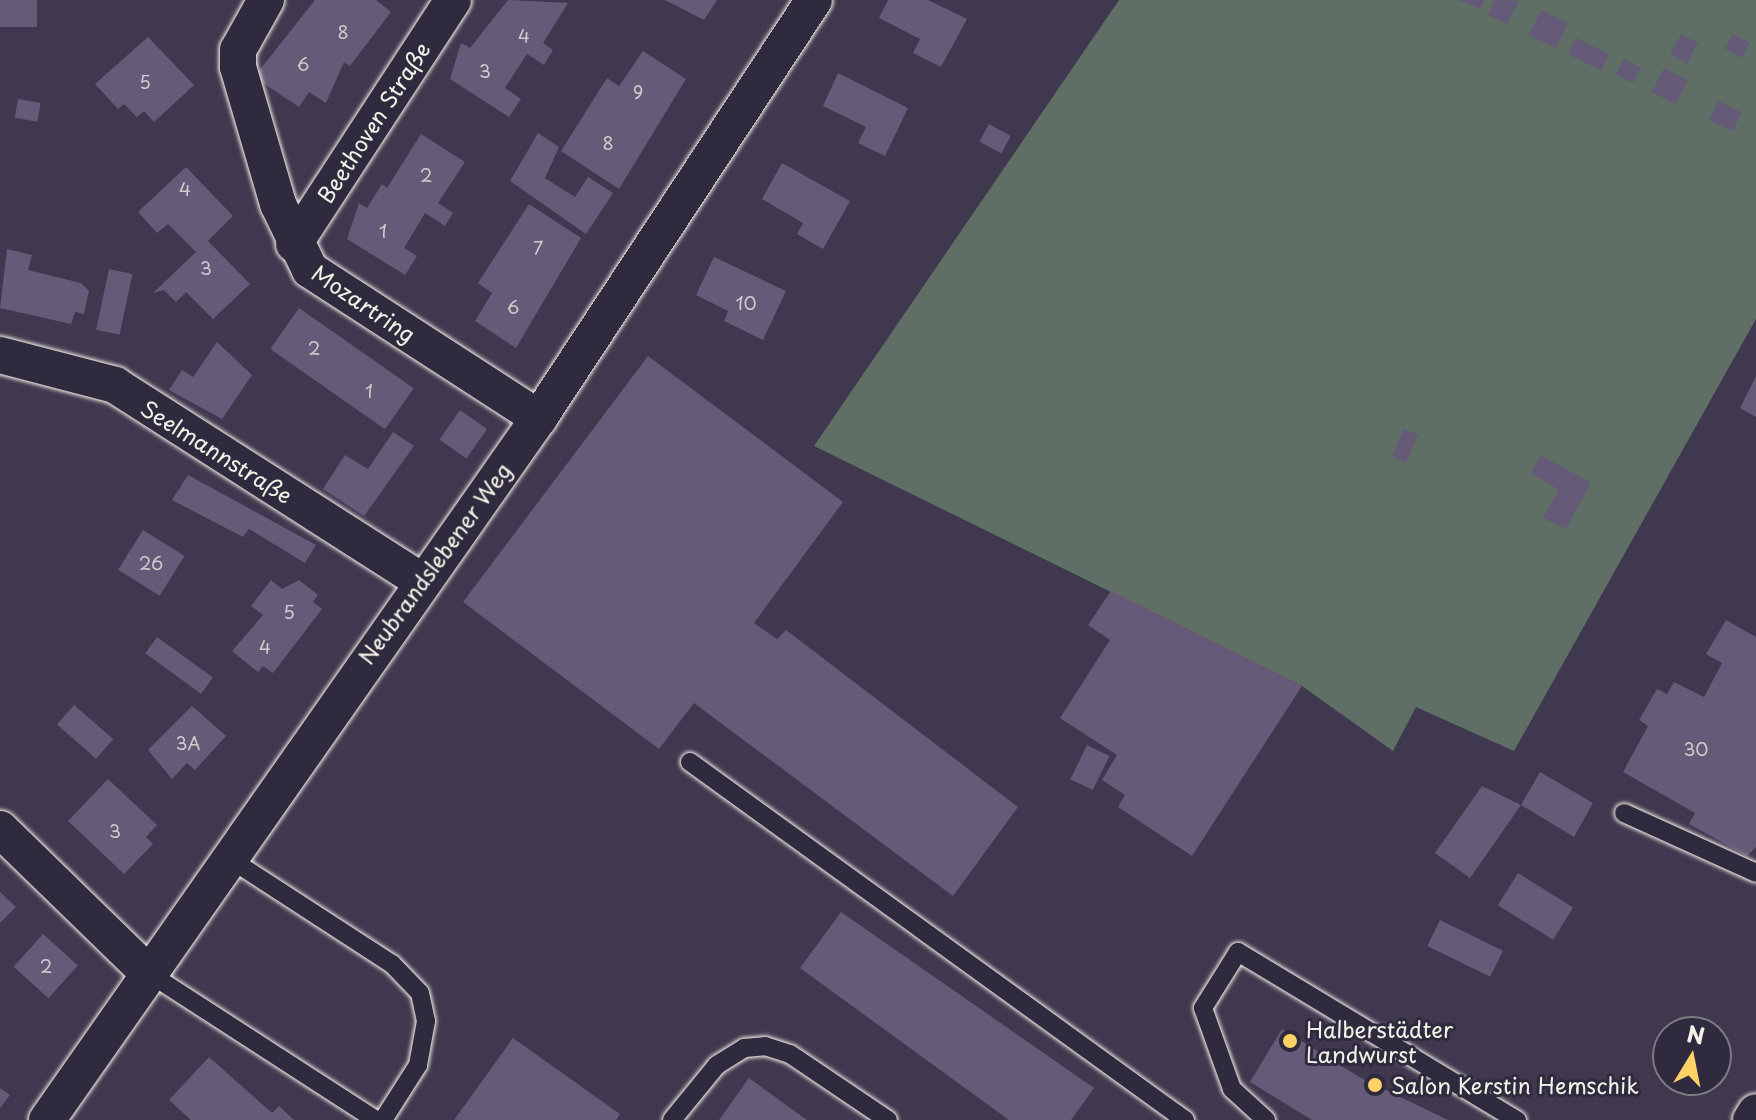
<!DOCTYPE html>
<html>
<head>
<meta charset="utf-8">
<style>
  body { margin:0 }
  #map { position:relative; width:1756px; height:1120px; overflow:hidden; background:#3f384e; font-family:"Playpen Sans",sans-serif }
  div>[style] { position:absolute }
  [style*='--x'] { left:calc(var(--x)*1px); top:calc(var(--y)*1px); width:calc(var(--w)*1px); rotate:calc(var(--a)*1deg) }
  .green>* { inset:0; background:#5f6f66 }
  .building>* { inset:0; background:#655a77; transform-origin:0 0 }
  .roads { filter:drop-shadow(0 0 2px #f4f1e8) drop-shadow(0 0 2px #f4f1e8) }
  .lane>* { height:18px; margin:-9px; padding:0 9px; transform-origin:9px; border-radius:9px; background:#2f2a3d }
  .street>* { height:36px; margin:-18px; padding:0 18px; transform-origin:18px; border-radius:18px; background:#2f2a3d }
  .dots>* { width:22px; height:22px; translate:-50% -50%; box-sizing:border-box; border:4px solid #2f2a3d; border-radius:50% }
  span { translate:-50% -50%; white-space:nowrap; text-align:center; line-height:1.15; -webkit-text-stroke:6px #2f2a3d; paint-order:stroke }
  .number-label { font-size:18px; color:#d0cbcc }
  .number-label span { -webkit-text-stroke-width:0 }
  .street-label { font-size:22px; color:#f4f1e8 }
  .poi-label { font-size:22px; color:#f4f1e8 }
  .left { translate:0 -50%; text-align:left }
  .north { position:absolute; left:1652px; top:1016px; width:80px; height:80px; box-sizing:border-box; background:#2f2a3d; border:2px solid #7e7a81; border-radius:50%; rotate:10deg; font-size:22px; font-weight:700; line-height:32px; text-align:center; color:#f4f1e8 }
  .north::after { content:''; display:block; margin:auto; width:28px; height:36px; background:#ffd166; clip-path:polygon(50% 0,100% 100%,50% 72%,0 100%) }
</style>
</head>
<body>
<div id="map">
  <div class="green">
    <i style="clip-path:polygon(1119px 0,1756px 0,1756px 319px,1514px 751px,1416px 707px,1393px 751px,1302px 686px,814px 446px)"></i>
  </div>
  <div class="building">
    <i style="left:0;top:0;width:37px;height:27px"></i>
    <i style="clip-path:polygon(315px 0,376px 0,391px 12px,350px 66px,344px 62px,326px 103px,309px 92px,299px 107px,254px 77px)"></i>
    <i style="clip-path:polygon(508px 0,568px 3px,543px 43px,553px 50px,544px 65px,527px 54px,505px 88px,521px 99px,509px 117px,450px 79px,461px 43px,470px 48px)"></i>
    <i style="clip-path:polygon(665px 0,717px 0,704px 20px)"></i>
    <i style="clip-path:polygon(888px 0,928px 0,967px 19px,941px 67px,913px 53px,920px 39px,879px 18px)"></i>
    <i style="clip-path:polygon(1459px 0,1484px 0,1480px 9px)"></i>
    <i style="clip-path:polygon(1495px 0,1519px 1px,1507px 24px,1488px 15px)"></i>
    <i style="left:1541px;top:10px;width:30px;height:28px;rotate:26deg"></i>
    <i style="left:1681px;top:34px;width:19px;height:23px;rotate:28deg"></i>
    <i style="left:1733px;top:34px;width:19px;height:17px;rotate:28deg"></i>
    <i style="clip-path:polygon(148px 37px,194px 85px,154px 122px,144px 111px,137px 117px,124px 104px,118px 109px,95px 84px)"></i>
    <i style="left:1576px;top:38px;width:37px;height:18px;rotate:26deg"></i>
    <i style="clip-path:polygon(643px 51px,686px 79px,619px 189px,561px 151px,607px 78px,619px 86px)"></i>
    <i style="left:1624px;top:59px;width:19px;height:17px;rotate:28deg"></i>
    <i style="left:1664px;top:68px;width:27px;height:27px;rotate:27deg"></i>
    <i style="clip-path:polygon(838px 73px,908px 108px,885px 156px,858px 143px,866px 127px,823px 106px)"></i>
    <i style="left:18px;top:99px;width:23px;height:19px;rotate:10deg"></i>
    <i style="left:1718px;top:101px;width:26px;height:21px;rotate:25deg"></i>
    <i style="left:989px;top:124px;width:25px;height:20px;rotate:29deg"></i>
    <i style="clip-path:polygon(538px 133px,559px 147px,545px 178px,575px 197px,588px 177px,613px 193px,586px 234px,510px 181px)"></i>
    <i style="clip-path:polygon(421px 134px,465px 162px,438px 203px,453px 213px,445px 226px,425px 213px,404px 248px,417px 256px,405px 275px,347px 239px,359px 203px,367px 208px,382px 184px,387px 188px)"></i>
    <i style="clip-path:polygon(782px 163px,850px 201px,823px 249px,797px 234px,803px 223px,762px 199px)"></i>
    <i style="clip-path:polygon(186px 167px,233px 216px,208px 241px,250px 284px,213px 319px,186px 292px,176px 302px,164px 290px,153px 293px,196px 252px,168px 224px,157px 233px,138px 212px)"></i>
    <i style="clip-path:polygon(529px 204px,581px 238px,516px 348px,475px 321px,492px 293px,478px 283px)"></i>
    <i style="clip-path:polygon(7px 249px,32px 255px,28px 270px,81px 283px,89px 291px,84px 314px,75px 312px,71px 324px,0 308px)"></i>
    <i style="clip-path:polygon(714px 257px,786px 291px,763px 340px,724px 321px,728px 311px,696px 295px)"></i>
    <i style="left:109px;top:269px;width:24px;height:62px;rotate:12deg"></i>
    <i style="left:299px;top:308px;width:140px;height:50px;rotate:35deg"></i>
    <i style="clip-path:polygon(217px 342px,252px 375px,222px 419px,169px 390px,182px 370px,193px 377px)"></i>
    <i style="clip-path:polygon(648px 356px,843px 502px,754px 623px,777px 639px,786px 630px,1018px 807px,953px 896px,694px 703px,659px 749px,463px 602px)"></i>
    <i style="clip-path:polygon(1756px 376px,1756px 417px,1740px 408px)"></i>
    <i style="left:460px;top:410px;width:33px;height:36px;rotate:35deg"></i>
    <i style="left:1404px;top:429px;width:15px;height:30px;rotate:23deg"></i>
    <i style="clip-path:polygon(393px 432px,414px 446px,364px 516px,323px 489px,345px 455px,368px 469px)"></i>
    <i style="clip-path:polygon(1541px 455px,1591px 483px,1566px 529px,1543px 518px,1559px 490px,1531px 473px)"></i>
    <i style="clip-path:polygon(188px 475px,316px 545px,305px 563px,249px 529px,243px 537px,172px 500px)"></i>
    <i style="left:143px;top:530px;width:49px;height:47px;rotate:32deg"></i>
    <i style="clip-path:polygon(271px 580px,282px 589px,299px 580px,318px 595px,313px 602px,322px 609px,273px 673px,263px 666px,258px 672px,232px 651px,263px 615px,251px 606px)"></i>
    <i style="clip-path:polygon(1111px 591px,1302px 686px,1192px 856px,1118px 807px,1125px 795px,1102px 780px,1117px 755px,1060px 718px,1110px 640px,1088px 625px)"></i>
    <i style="clip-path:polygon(1726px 620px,1756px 637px,1756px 847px,1747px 856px,1689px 824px,1695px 813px,1623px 772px,1648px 726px,1639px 720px,1657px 689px,1667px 694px,1674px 682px,1704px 697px,1722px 663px,1706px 654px)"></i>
    <i style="left:157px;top:637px;width:69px;height:20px;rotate:36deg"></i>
    <i style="left:74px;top:705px;width:52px;height:26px;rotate:41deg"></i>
    <i style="clip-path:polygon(192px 706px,226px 736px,195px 770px,187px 763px,172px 779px,148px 750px)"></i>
    <i style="left:1087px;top:745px;width:25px;height:38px;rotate:26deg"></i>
    <i style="clip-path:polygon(1540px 772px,1593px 803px,1574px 837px,1521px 805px,1470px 878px,1435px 853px,1482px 786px,1521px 805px)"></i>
    <i style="clip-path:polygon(108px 779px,157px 825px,146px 837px,153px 844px,124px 874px,68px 821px)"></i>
    <i style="left:1518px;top:873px;width:65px;height:38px;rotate:32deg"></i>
    <i style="clip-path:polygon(0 892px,16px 907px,0 923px)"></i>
    <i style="clip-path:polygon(841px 912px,1094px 1088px,1071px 1120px,1009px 1120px,800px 968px)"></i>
    <i style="left:1440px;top:920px;width:70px;height:29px;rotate:26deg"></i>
    <i style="left:43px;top:934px;width:47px;height:44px;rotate:42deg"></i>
    <i style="clip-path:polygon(1282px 1029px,1361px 1078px,1448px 1120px,1312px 1120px,1250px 1082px)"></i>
    <i style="clip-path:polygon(513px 1038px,620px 1114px,616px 1120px,454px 1120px)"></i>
    <i style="clip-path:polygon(209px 1057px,272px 1113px,279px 1106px,294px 1120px,191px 1120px,169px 1100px)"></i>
    <i style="clip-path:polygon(749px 1078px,807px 1120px,719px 1120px)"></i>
    <i style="clip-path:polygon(0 1088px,10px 1095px,0 1108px)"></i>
  </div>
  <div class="roads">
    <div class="lane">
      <i style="--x:690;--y:762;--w:611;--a:35.88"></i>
      <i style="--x:1624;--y:813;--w:145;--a:24.4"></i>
      <i style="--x:227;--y:857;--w:197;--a:33"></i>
      <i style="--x:392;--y:964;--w:40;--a:46"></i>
      <i style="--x:420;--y:993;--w:29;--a:78"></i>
      <i style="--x:426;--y:1021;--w:45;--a:100.3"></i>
      <i style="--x:418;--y:1065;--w:65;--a:122.5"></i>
      <i style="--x:147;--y:972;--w:273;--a:32.9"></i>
      <i style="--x:672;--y:1120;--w:71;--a:-50.7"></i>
      <i style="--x:717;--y:1065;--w:32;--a:-32"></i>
      <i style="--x:744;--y:1048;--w:21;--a:-5"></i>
      <i style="--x:765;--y:1046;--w:26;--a:18"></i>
      <i style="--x:790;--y:1054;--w:118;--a:34"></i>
      <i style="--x:1266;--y:1120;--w:46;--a:-137.6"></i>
      <i style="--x:1232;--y:1089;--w:86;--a:-109.7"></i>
      <i style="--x:1203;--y:1008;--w:66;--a:-58"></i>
      <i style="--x:1238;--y:952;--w:326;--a:31.1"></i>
    </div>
    <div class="street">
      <i style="--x:266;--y:0;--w:57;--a:119.2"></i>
      <i style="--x:238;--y:50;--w:17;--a:90"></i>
      <i style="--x:238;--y:67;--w:143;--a:73.7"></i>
      <i style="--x:278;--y:204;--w:73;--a:64.1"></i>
      <i style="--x:310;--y:270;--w:273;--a:32.9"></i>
      <i style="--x:294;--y:244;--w:291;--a:-56.9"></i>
      <i style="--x:0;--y:355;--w:119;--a:14.6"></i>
      <i style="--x:115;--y:385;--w:362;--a:32.6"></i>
      <i style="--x:0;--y:829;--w:205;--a:44.2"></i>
      <i style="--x:47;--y:1120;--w:857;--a:-54.98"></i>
      <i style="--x:539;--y:418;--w:500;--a:-56.66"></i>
      <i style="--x:1751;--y:1120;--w:9;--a:-58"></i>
    </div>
  </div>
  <div class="dots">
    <i style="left:1290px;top:1041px;background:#ffd166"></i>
    <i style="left:1375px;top:1085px;background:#ffd166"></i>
  </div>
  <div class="number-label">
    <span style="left:343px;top:32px">8</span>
    <span style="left:524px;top:36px">4</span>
    <span style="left:303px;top:64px">6</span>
    <span style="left:485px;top:71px">3</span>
    <span style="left:145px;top:82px">5</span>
    <span style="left:638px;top:92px">9</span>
    <span style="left:608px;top:143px">8</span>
    <span style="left:426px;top:175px">2</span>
    <span style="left:185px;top:189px">4</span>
    <span style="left:383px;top:231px">1</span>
    <span style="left:538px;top:248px">7</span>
    <span style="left:206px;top:268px">3</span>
    <span style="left:746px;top:303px">10</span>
    <span style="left:513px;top:307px">6</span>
    <span style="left:314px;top:348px">2</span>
    <span style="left:369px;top:391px">1</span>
    <span style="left:151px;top:563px">26</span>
    <span style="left:289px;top:612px">5</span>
    <span style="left:265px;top:647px">4</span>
    <span style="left:188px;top:743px">3A</span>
    <span style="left:1696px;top:749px">30</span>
    <span style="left:115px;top:831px">3</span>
    <span style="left:46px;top:966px">2</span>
  </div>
  <div class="street-label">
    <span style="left:373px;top:122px;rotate:-57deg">Beethoven Straße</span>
    <span style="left:364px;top:303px;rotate:34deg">Mozartring</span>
    <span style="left:217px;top:451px;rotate:32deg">Seelmannstraße</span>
    <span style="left:434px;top:563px;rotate:-54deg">Neubrandslebener Weg</span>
  </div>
  <div class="poi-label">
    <span class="left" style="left:1306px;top:1041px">Halberstädter<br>Landwurst</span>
    <span class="left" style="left:1391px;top:1085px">Salon Kerstin Hemschik</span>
  </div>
  <div class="north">N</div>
</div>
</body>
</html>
